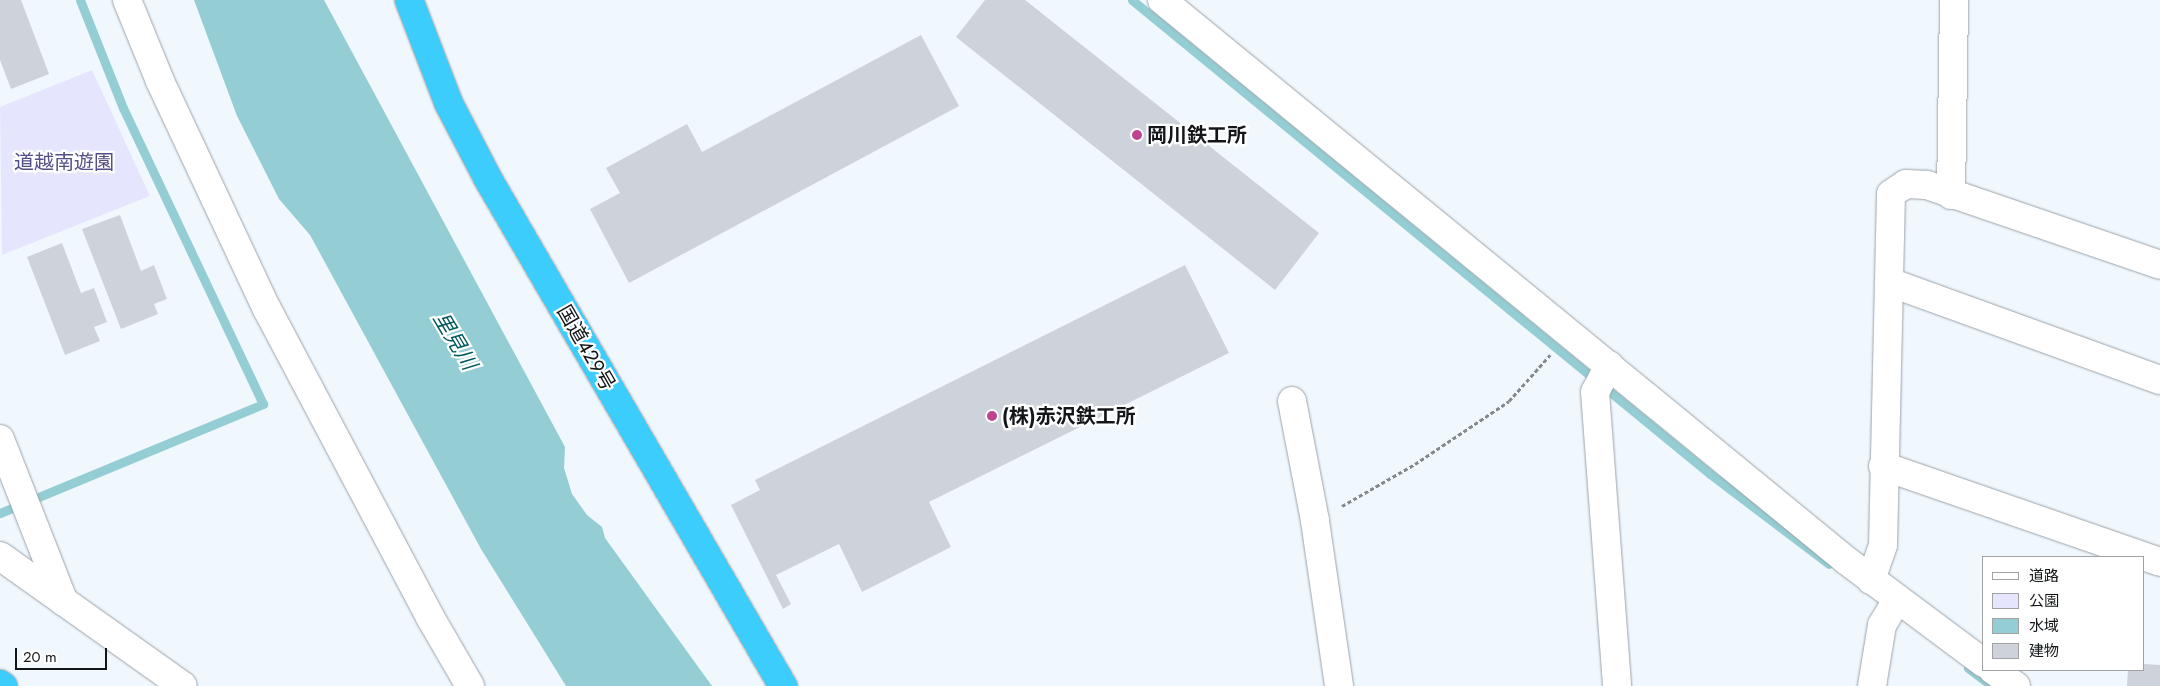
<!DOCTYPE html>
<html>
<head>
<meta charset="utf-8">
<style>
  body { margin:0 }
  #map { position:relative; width:2160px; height:686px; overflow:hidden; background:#f0f8fe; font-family:Jost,"Noto Sans JP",sans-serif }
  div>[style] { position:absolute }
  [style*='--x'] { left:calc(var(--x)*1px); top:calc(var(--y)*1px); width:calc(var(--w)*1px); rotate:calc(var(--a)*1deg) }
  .green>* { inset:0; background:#e5e6fe }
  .water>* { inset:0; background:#94cdd3 }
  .stream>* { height:9px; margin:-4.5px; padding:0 4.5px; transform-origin:4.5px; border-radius:4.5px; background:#94cdd3 }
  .building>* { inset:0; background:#ced2da }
  .path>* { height:3px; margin-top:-1.5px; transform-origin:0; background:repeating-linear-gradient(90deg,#83898d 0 4px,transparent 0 6.5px) }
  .roads { filter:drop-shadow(0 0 1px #9ba2a8) drop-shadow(0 0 1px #9ba2a8) }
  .minor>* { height:28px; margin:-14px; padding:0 14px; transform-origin:14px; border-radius:14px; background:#fff }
  .highway>* { height:28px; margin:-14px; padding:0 14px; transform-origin:14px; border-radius:14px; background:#3ccdfc }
  .dots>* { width:14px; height:14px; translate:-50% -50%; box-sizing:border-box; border:2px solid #fff; border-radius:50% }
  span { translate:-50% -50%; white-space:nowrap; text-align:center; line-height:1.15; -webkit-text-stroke:4.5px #fff; paint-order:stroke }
  .poi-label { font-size:20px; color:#131618; font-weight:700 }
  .left { translate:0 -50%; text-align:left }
  .park-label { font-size:20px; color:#535088 }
  .street-label { font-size:20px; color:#131618 }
  .water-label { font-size:21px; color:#00585f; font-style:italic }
  .legend { position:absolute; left:1982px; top:556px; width:162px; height:115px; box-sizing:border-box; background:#fff; border:1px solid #a1a2a3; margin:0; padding:6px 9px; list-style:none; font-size:15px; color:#131618 }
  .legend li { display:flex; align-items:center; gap:10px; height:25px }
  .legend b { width:25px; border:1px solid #a1a2a3 }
  .scale { position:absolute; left:15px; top:648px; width:92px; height:22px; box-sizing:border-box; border:2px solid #131618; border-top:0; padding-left:6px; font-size:15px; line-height:18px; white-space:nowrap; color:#131618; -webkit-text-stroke:4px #fff; paint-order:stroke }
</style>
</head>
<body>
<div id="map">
  <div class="green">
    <i style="clip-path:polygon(92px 70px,150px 196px,2px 255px,0 107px)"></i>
  </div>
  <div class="water">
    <i style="clip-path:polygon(194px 0,324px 0,565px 447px,564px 468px,572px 494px,587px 515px,602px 527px,605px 538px,712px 686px,566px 686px,481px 549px,310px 235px,279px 199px,237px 116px)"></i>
  </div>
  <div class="stream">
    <i style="--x:1132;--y:0;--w:748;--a:39.35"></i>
    <i style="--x:1710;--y:474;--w:149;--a:37.1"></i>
    <i style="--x:0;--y:513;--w:285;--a:-22.5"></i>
    <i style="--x:263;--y:404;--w:327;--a:-115.3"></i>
    <i style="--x:123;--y:108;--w:116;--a:-111.7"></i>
    <i style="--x:1968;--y:668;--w:30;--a:37"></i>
  </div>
  <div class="building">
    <i style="clip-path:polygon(0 0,21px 0,49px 74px,11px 89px,0 60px)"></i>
    <i style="clip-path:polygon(985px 0,1025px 0,1319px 233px,1275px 290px,956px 37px)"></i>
    <i style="clip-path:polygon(921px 35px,959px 106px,629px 283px,590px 209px,620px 193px,606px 168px,687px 124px,702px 152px)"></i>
    <i style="clip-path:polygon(120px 215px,141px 271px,154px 265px,167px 299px,154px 304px,158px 314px,121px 329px,82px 229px)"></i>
    <i style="clip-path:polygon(62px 243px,81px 293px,94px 288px,107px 322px,94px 327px,100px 341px,65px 355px,27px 257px)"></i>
    <i style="clip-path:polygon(1185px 265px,1229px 353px,929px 502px,951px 547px,862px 592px,839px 544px,776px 575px,791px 604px,783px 609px,731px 505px,760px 490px,755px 480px)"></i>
    <i style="clip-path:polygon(2144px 664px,2160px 665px,2160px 686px,2127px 686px,2128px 670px,2144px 670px)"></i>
  </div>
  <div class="path">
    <i style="--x:1342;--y:506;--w:84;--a:-29.9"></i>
    <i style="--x:1415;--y:464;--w:113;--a:-33.8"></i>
    <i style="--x:1509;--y:401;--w:62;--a:-48.3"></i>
  </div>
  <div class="roads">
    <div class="minor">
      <i style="--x:127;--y:0;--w:87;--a:67.8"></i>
      <i style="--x:160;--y:81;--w:252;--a:64.9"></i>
      <i style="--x:267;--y:309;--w:348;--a:62.1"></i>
      <i style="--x:430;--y:617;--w:80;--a:59.9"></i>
      <i style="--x:1162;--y:0;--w:885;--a:39.32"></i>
      <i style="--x:1847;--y:561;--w:171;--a:36.7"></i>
      <i style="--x:1951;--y:195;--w:195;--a:-89.1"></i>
      <i style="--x:1889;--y:282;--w:288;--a:19.9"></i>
      <i style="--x:1609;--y:365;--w:30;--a:117"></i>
      <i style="--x:1595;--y:392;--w:295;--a:85.7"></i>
      <i style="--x:1292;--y:401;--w:122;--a:79.1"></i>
      <i style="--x:1315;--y:521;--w:167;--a:81.7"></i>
      <i style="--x:0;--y:439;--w:175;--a:68.6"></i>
      <i style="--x:1883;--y:466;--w:293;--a:19.1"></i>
      <i style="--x:0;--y:556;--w:224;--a:35.4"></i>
      <i style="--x:1871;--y:580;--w:37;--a:-71"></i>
      <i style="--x:1883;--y:545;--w:351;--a:-88.7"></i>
      <i style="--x:1891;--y:194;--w:18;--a:-34"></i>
      <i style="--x:1906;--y:184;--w:21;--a:3"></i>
      <i style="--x:1927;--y:185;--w:246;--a:18.9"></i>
      <i style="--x:1993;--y:670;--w:28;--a:35"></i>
      <i style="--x:1872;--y:686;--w:62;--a:-80.7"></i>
      <i style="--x:1882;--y:625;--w:29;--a:-59"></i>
    </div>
    <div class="highway">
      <i style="--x:409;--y:0;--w:111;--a:69"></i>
      <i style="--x:449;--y:104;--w:85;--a:62.5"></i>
      <i style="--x:488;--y:179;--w:587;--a:59.81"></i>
      <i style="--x:0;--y:684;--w:4;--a:34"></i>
    </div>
  </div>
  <div class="dots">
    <i style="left:1137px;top:135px;background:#bf4393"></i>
    <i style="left:992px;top:416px;background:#bf4393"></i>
  </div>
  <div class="poi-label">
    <span class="left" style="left:1147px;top:135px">岡川鉄工所</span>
    <span class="left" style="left:1002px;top:416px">(株)赤沢鉄工所</span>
  </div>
  <div class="park-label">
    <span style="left:64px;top:162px">道越南遊園</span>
  </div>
  <div class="street-label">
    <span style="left:586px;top:348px;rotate:60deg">国道429号</span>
  </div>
  <div class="water-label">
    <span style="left:455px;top:341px;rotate:59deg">里見川</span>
  </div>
  <ul class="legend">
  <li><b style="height:6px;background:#fff"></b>道路</li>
  <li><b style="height:14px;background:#e5e6fe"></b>公園</li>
  <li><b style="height:14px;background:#94cdd3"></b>水域</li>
  <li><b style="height:14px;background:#ced2da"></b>建物</li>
  </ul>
  <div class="scale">20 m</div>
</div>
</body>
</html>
